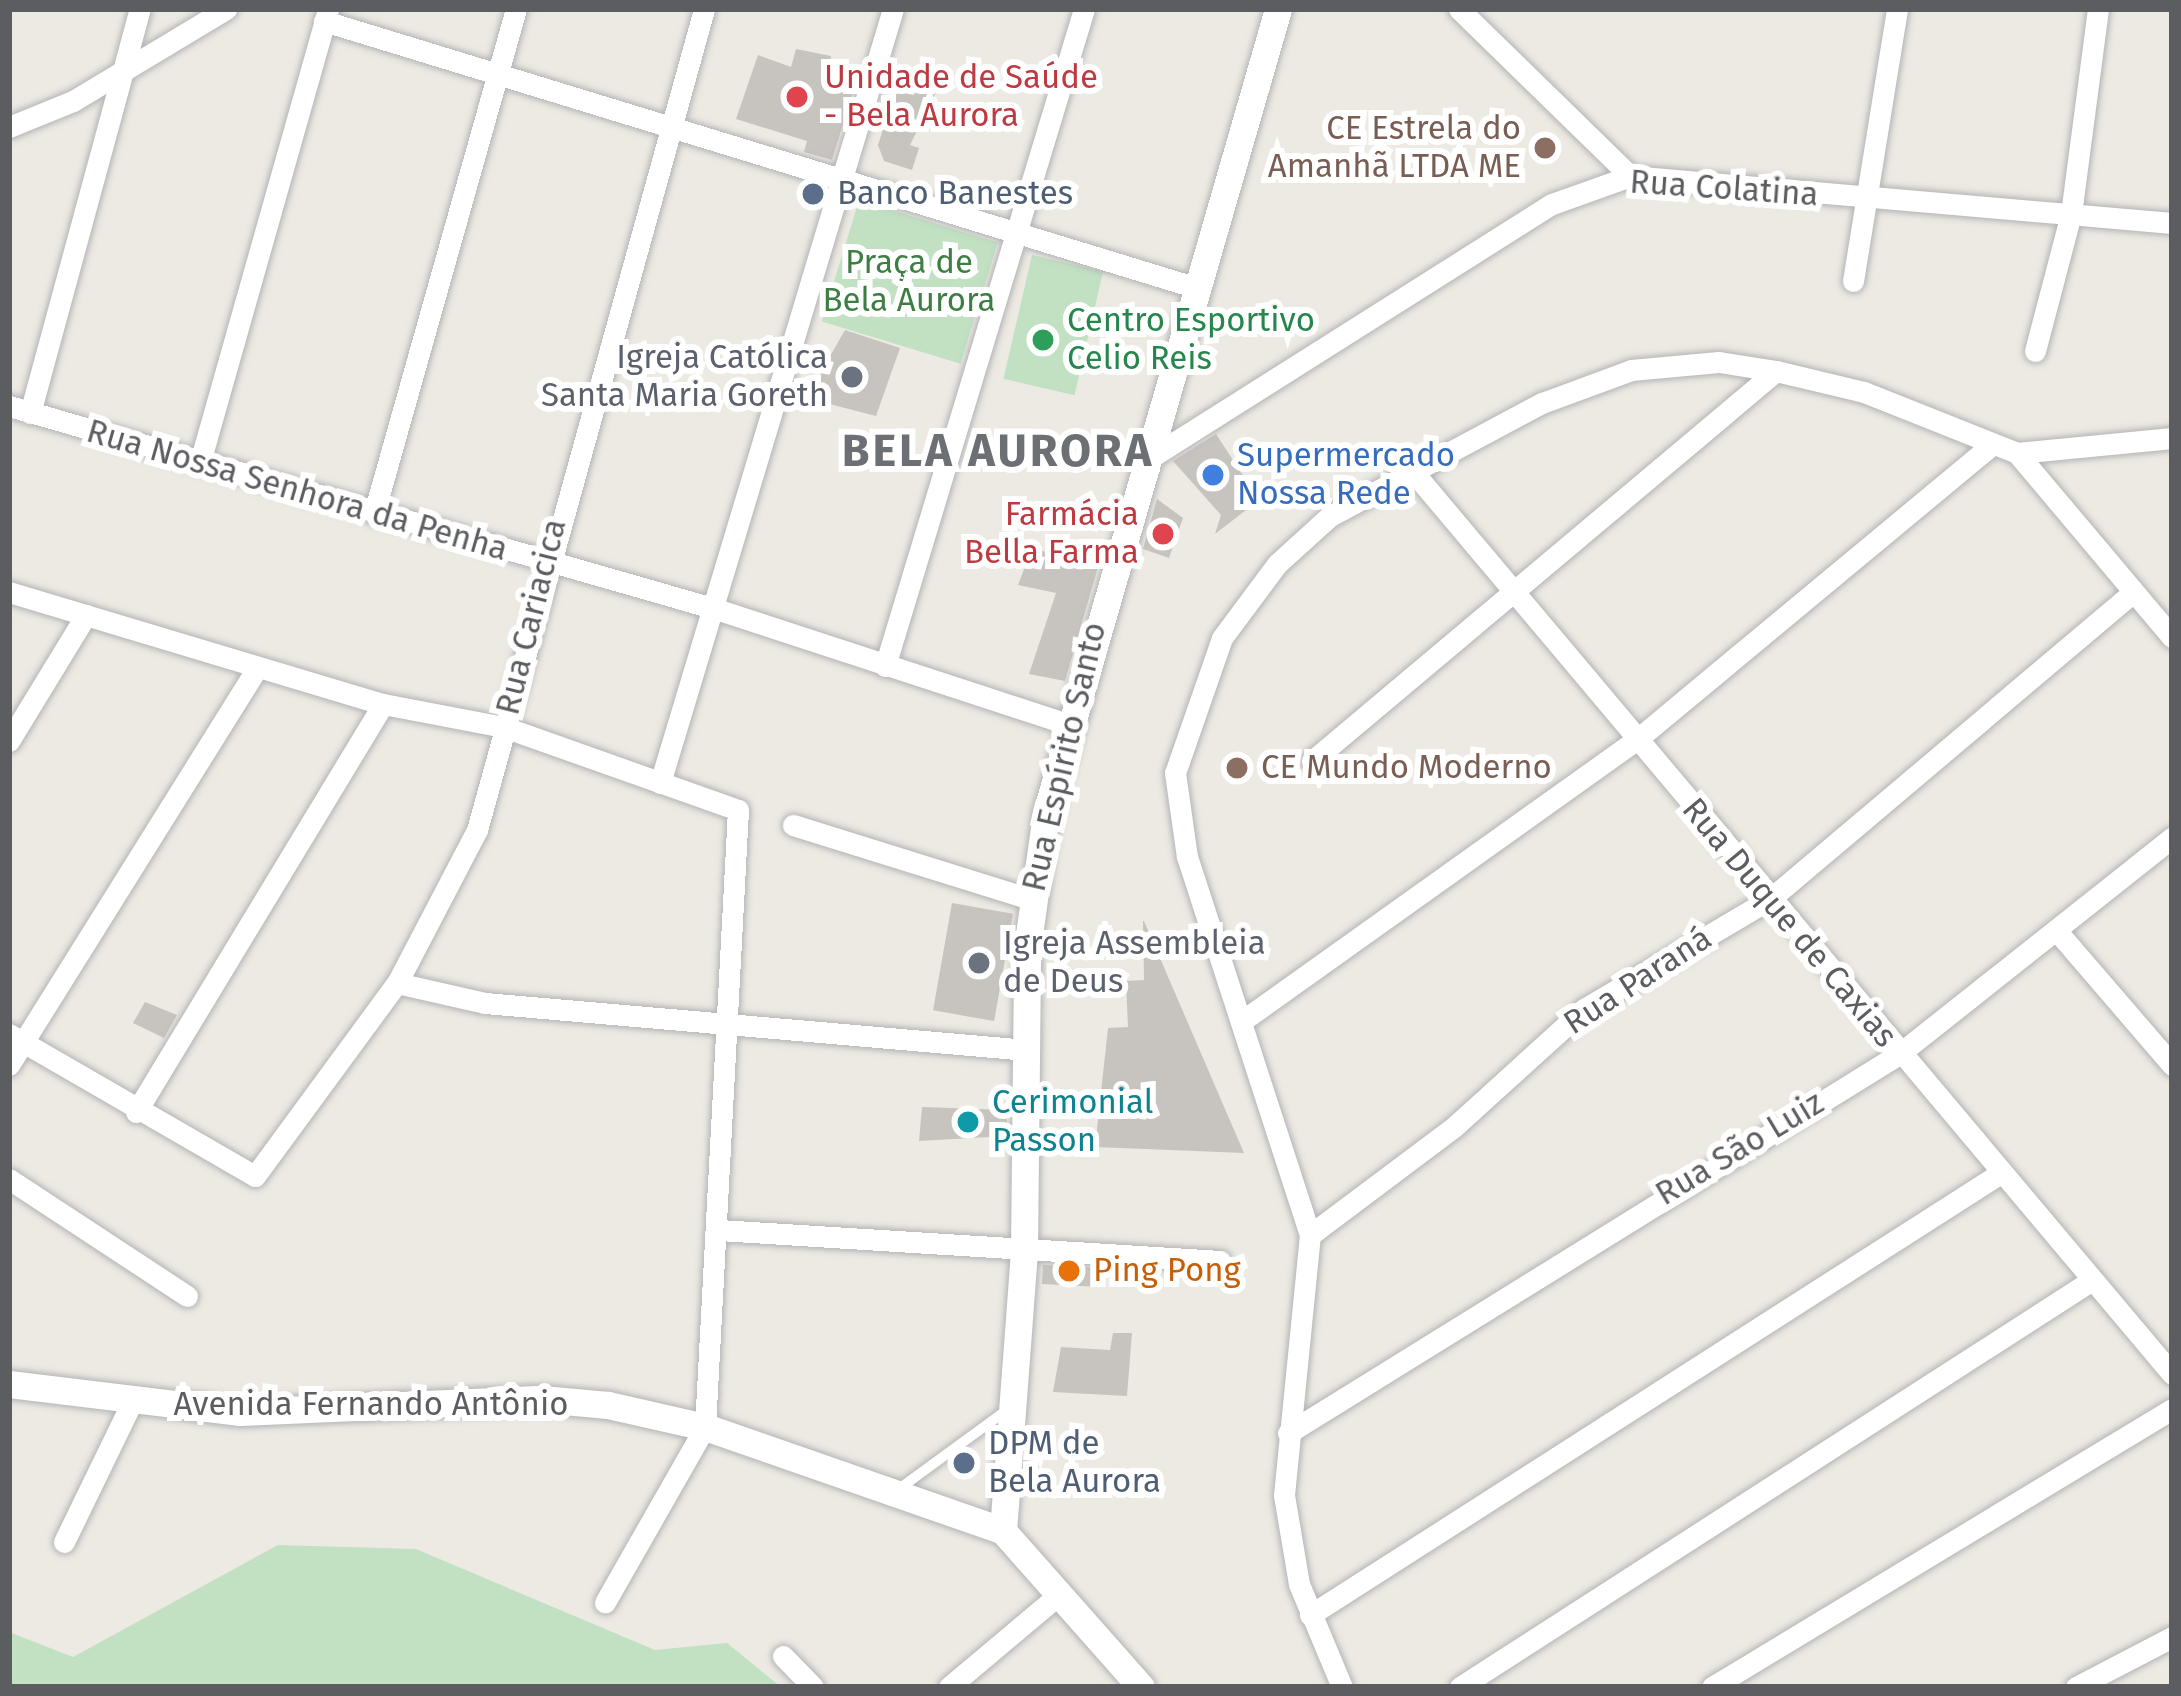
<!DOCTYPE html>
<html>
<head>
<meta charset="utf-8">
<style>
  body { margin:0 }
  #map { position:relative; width:2181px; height:1696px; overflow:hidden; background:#eceae2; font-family:"Fira Sans",sans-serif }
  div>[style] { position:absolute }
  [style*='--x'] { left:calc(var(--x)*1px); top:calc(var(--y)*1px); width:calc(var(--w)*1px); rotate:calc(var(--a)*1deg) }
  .green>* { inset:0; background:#c1e1c2; transform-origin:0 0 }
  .building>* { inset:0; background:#c7c4bf; transform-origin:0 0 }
  .roads { filter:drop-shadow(0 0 3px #b3b4b8) drop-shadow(0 0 3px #b3b4b8) }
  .service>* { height:10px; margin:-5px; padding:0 5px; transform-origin:5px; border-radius:5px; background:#fff }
  .minor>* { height:21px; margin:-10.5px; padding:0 10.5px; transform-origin:10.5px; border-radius:10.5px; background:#fff }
  .tertiary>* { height:27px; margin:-13.5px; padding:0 13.5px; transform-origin:13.5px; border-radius:13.5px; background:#fff }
  .dots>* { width:33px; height:33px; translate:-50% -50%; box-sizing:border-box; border:6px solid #fff; border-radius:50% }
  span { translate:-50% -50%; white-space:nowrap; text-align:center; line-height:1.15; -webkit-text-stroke:12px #fff; paint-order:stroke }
  .health-label { font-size:33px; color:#be3a42 }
  .left { translate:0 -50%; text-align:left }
  .right { translate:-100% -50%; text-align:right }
  .education-label { font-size:33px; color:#785e54 }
  .street-label { font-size:33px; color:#5b5d61 }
  .service-label { font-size:33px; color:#4e5e75 }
  .park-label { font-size:33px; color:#3d7e42 }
  .leisure-label { font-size:33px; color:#27864d }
  .worship-label { font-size:33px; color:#5b616d }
  .shop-label { font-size:33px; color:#366cbe }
  .culture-label { font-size:33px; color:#0d838f }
  .food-label { font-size:33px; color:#c56008 }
  .district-label { font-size:45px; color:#6c6f73; font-weight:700; letter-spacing:3px }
  .frame { position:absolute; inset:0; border:12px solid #5b5d61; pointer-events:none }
</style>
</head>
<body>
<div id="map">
  <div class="green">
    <i style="left:859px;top:200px;width:145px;height:127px;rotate:17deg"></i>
    <i style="left:1032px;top:255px;width:73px;height:127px;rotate:13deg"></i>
    <i style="clip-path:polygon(278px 1545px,416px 1549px,655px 1650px,727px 1643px,781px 1687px,9px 1687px,9px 1632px,73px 1657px)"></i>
  </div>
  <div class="building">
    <i style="clip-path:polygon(796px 49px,831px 56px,830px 65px,858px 75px,832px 160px,804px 152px,807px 141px,736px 119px,758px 55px,791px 67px)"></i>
    <i style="clip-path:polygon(900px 76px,939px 86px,910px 145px,919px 148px,912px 170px,884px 161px,878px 145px)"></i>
    <i style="clip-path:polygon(845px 330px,900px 348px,876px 416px,806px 398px)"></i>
    <i style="clip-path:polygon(1216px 434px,1259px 500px,1215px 534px,1221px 515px,1173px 461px)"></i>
    <i style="clip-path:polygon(1157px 499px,1183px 518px,1169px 558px,1143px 549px)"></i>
    <i style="clip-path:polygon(1032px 548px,1098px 567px,1065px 681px,1029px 674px,1056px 593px,1018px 585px)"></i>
    <i style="left:952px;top:903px;width:62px;height:109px;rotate:10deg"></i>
    <i style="clip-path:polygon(1143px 921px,1144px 921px,1244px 1153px,1095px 1147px,1108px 1028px,1128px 1027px,1126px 981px,1144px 980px)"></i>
    <i style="clip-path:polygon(145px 1002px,177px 1015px,164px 1038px,133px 1023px)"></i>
    <i style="clip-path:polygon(922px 1107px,1007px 1110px,1007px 1136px,919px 1141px)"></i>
    <i style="left:1043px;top:1265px;width:53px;height:19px;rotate:3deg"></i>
    <i style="clip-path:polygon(1113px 1333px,1132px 1333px,1127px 1396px,1053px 1392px,1061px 1347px,1110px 1350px)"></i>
  </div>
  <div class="roads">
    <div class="service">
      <i style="--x:896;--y:1491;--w:137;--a:-36.1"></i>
    </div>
    <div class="minor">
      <i style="--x:1459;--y:9;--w:239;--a:44.3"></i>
      <i style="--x:324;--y:21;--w:907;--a:17"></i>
      <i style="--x:9;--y:127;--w:69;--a:-22.1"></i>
      <i style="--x:73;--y:101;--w:179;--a:-31"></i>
      <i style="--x:1853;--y:281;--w:276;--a:-80.8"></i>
      <i style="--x:2035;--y:351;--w:142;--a:-75.3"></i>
      <i style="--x:2071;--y:214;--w:207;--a:-82.5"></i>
      <i style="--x:9;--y:406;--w:736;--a:16.02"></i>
      <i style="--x:716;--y:609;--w:369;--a:18.1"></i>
      <i style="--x:30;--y:413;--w:419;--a:-74.8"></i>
      <i style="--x:2017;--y:453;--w:241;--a:49.9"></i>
      <i style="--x:1145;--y:461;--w:481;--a:-32.3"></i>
      <i style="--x:1552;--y:204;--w:83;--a:-19.7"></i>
      <i style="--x:1630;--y:176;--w:544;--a:4.96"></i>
      <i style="--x:200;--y:462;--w:470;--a:-74.2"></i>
      <i style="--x:1410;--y:468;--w:1184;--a:49.93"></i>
      <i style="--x:374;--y:513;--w:524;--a:-74.27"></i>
      <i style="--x:9;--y:592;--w:390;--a:16.7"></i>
      <i style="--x:383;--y:704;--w:123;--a:10.8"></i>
      <i style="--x:504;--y:727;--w:248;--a:19.5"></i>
      <i style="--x:738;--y:810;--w:618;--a:93.06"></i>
      <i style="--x:705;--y:1427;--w:202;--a:119.7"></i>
      <i style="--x:885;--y:666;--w:686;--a:-73.15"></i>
      <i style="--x:9;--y:741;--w:148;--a:-58.6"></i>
      <i style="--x:1312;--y:761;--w:606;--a:-40.05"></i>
      <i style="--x:660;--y:783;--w:808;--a:-73.25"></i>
      <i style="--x:793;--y:825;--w:249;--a:17.3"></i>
      <i style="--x:2056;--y:930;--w:178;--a:49.3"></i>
      <i style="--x:397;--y:983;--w:90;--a:12.8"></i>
      <i style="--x:485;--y:1003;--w:545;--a:4.95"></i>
      <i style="--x:1242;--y:1021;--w:483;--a:-35.5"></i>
      <i style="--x:1635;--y:741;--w:464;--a:-39.7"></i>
      <i style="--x:9;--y:1034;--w:284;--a:30"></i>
      <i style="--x:255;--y:1176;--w:240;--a:-53.7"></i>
      <i style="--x:397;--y:983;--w:173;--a:-62.4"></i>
      <i style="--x:477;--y:830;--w:852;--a:-74.54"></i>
      <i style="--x:9;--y:1065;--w:468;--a:-58"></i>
      <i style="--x:136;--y:1112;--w:477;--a:-58.8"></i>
      <i style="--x:9;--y:1179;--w:213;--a:33.3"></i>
      <i style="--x:719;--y:1230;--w:502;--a:3.54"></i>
      <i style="--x:1310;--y:1235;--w:181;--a:-36.9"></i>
      <i style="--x:1455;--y:1126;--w:174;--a:-42.2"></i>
      <i style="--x:1584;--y:1009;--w:216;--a:-30.6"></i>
      <i style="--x:1770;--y:899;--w:475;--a:-40.2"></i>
      <i style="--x:1288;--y:1433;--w:719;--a:-31.81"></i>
      <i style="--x:1899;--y:1054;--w:348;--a:-38.4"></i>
      <i style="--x:64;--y:1542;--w:153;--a:-64.1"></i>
      <i style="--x:1310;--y:1615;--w:818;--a:-32.62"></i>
      <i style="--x:783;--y:1656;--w:43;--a:45.9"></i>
      <i style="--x:949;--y:1687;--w:141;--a:-40.1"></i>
      <i style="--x:1342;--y:1687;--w:112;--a:-112.7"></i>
      <i style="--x:1299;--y:1584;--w:90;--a:-99.6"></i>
      <i style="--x:1284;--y:1495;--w:261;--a:-84.3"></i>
      <i style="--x:1310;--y:1235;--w:398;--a:-108"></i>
      <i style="--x:1187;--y:857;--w:85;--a:-98.1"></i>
      <i style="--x:1175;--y:773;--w:143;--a:-70.8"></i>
      <i style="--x:1222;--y:638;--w:92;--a:-53.4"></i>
      <i style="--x:1277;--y:564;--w:72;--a:-42.2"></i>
      <i style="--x:1330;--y:516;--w:240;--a:-28.1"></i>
      <i style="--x:1542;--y:403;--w:95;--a:-20.3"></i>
      <i style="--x:1631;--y:370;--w:88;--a:-5.2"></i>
      <i style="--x:1719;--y:362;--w:58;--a:9"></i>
      <i style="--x:1776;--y:371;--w:90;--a:13.4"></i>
      <i style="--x:1864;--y:392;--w:165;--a:21.7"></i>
      <i style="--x:2017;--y:453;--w:156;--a:-5.5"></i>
      <i style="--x:1460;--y:1687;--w:752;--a:-32.78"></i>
      <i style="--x:1712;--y:1687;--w:537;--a:-31.15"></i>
      <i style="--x:2076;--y:1687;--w:108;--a:-27.5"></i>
    </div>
    <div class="tertiary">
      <i style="--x:9;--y:1384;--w:233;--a:6.9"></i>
      <i style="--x:240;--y:1412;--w:302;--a:-2.5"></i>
      <i style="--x:542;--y:1399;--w:66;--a:5.2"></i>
      <i style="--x:608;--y:1405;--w:99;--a:12.8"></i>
      <i style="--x:705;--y:1427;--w:316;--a:19.2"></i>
      <i style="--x:1003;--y:1531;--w:282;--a:-85.7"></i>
      <i style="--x:1024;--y:1250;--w:301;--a:-89.4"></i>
      <i style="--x:1027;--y:949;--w:137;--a:-82"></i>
      <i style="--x:1046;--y:813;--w:837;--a:-73.9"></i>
      <i style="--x:1003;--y:1531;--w:208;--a:48.5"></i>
    </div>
  </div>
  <div class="dots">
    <i style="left:797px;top:97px;background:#e0444e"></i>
    <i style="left:1545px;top:148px;background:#8d6e63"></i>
    <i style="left:813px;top:194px;background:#5c6f8a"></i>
    <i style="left:1043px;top:340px;background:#2e9e5b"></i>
    <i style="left:852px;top:377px;background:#6b7280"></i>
    <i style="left:1213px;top:475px;background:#3f7fe0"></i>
    <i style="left:1163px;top:534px;background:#e0444e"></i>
    <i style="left:1237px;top:768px;background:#8d6e63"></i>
    <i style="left:979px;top:963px;background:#6b7280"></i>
    <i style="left:968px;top:1122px;background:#0f9aa8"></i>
    <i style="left:1069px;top:1271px;background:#e8710a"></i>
    <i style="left:964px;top:1463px;background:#5c6f8a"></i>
  </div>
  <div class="health-label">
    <span class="left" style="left:824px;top:97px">Unidade de Saúde<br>- Bela Aurora</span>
    <span class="right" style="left:1139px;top:534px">Farmácia<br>Bella Farma</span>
  </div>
  <div class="education-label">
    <span class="right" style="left:1521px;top:148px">CE Estrela do<br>Amanhã LTDA ME</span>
    <span class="left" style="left:1261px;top:768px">CE Mundo Moderno</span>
  </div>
  <div class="street-label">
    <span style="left:1724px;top:189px;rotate:4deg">Rua Colatina</span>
    <span style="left:297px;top:491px;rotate:16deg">Rua Nossa Senhora da Penha</span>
    <span style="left:532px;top:617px;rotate:-76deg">Rua Cariacica</span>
    <span style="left:1065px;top:757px;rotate:-77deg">Rua Espírito Santo</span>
    <span style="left:1789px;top:923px;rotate:50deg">Rua Duque de Caxias</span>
    <span style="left:1638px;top:981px;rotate:-33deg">Rua Paraná</span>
    <span style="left:1740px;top:1149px;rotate:-31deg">Rua São Luiz</span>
    <span style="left:371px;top:1405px">Avenida Fernando Antônio</span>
  </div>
  <div class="service-label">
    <span class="left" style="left:837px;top:194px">Banco Banestes</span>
    <span class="left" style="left:988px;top:1463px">DPM de<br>Bela Aurora</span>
  </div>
  <div class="park-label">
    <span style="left:909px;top:282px">Praça de<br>Bela Aurora</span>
  </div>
  <div class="leisure-label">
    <span class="left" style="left:1067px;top:340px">Centro Esportivo<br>Celio Reis</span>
  </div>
  <div class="worship-label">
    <span class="right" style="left:828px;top:377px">Igreja Católica<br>Santa Maria Goreth</span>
    <span class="left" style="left:1003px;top:963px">Igreja Assembleia<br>de Deus</span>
  </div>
  <div class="shop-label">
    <span class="left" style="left:1237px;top:475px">Supermercado<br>Nossa Rede</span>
  </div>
  <div class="culture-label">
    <span class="left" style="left:992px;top:1122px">Cerimonial<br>Passon</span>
  </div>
  <div class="food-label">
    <span class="left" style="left:1093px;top:1271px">Ping Pong</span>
  </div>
  <div class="district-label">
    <span style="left:998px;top:452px">BELA AURORA</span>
  </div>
  <div class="frame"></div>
</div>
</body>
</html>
